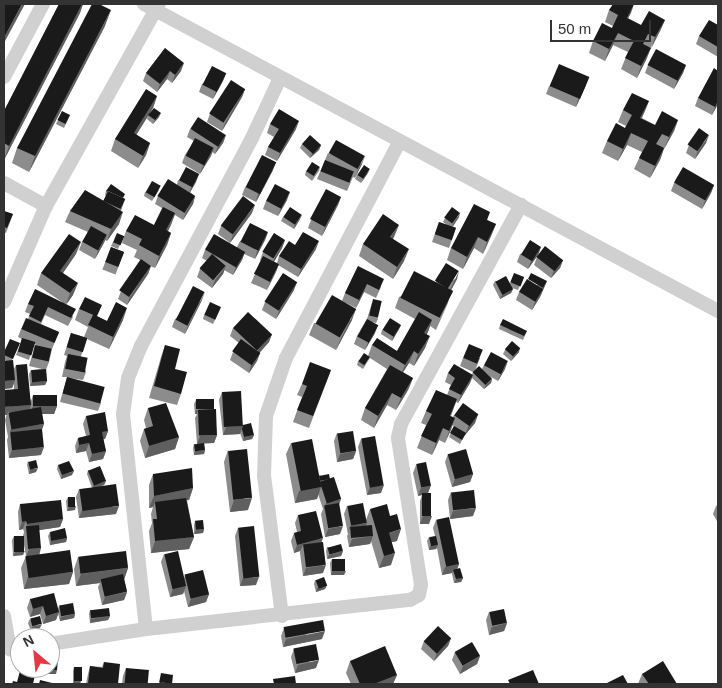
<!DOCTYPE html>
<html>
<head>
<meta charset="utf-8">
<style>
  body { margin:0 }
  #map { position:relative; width:722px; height:688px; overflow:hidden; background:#fff; font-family:Arial,sans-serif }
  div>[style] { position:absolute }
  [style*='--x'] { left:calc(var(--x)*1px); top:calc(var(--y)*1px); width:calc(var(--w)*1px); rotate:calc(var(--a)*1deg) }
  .minor>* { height:14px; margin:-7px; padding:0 7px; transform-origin:7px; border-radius:7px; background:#d0d0d0 }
  .wall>* { inset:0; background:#8c8c8c; transform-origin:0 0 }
  .shaded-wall>* { inset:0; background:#5f5f5f }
  .building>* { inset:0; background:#1a1a1a; transform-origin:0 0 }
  span { translate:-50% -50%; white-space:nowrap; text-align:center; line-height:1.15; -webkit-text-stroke:5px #fff; paint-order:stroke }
  .frame { position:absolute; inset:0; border:5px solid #333; pointer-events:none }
  .north { position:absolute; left:10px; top:628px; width:50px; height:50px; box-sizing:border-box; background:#fff; border:1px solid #adadad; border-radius:50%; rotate:332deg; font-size:14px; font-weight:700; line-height:20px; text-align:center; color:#333 }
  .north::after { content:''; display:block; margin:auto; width:18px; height:22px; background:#e63946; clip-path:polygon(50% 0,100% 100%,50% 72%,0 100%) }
  .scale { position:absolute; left:550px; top:20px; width:101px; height:22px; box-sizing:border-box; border:2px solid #333; border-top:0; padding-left:6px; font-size:15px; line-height:18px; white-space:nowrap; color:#333; -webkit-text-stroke:4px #fff; paint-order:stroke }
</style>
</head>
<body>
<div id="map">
  <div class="minor">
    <i style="--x:144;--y:4;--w:651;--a:28.14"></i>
    <i style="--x:4;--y:77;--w:83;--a:-61.9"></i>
    <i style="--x:4;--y:183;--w:48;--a:28.7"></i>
    <i style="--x:4;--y:302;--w:105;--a:-66.4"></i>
    <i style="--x:46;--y:206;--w:231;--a:-60.8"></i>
    <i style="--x:4;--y:616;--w:34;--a:80"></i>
    <i style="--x:10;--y:649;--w:10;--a:-6"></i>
    <i style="--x:282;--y:616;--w:141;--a:-97.3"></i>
    <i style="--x:264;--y:476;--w:60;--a:-88.1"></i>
    <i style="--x:266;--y:416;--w:61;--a:-71"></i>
    <i style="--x:286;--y:358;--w:243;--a:-62.3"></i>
    <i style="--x:146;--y:629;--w:216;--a:-96.1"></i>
    <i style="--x:123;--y:414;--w:36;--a:-82"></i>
    <i style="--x:128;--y:378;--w:35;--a:-68"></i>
    <i style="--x:141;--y:346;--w:236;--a:-61.9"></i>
    <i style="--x:252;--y:138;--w:66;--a:-65"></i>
    <i style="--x:50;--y:644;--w:97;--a:-8.9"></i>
    <i style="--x:146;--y:629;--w:266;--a:-6.3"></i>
    <i style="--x:410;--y:600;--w:10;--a:-29"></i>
    <i style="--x:419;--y:595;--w:10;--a:-79"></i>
    <i style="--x:421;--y:585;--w:149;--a:-98.9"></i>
    <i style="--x:398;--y:438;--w:14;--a:-78"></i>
    <i style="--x:401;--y:424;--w:250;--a:-61.3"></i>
  </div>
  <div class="wall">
    <i style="clip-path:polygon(59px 4px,83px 4px,80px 13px,4px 160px,4px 111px)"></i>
    <i style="clip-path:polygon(634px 4px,628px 18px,641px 25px,665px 20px,660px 31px,650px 49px,646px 60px,637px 78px,621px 69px,628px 52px,613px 45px,605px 61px,589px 53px,593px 41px,612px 28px,613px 26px,605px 22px,609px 10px)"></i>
    <i style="clip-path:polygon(718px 25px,718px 57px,696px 44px,699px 36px)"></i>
    <i style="clip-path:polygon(105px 26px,29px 172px,12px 163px,17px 148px)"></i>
    <i style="clip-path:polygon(165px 48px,181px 71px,172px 83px,167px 79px,157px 92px,143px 81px,146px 73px)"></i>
    <i style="clip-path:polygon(648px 65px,686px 65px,683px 73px,674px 89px,645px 73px)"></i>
    <i style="clip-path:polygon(226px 73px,223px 81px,213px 99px,199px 92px,202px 84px)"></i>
    <i style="clip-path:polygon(586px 85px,576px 107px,546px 94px,549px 86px)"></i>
    <i style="clip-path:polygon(245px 89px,242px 97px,222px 131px,207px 122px,210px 114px)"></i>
    <i style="clip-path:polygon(157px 96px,153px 108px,150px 113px,159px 117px,153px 124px,147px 119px,148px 116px,136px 135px,150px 143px,146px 155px,138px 168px,111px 151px,115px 139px)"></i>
    <i style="clip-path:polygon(698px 98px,718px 104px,712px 115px,695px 106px)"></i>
    <i style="clip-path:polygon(649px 101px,642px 118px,655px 125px,678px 120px,674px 131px,664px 149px,660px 160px,650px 178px,634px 169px,642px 152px,627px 145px,618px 161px,602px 153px,607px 141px,625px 128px,626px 126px,618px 122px,623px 110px)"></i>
    <i style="clip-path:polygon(70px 115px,64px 128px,56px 124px,58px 120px)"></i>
    <i style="clip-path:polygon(270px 124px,296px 129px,277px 161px,265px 155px,268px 147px,274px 137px,267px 133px)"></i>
    <i style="clip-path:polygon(190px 129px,226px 135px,223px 143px,215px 154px,212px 152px,200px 174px,182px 163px,185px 155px,194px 141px,187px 137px)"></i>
    <i style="clip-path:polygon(706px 143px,695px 159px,686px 153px,689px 145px)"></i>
    <i style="clip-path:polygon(302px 144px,321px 145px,319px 150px,310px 158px,300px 148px)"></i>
    <i style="clip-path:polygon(328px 153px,362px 164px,355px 178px,353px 177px,347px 191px,317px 179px)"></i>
    <i style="clip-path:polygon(320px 167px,319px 171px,312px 181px,305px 175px,306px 171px)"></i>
    <i style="clip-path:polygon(273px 170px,256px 202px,242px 195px,245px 187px)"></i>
    <i style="clip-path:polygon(368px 173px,361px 183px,355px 179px,357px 175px)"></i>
    <i style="clip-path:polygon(178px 180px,196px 182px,190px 192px,195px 196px,193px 204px,183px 220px,175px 215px,168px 231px,171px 233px,167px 245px,155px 268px,150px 266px,151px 266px,148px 274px,127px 305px,118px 299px,121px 291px,140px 260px,134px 257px,137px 250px,122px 243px,126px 231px,154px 225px,162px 208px,155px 204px,158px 196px,177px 185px)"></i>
    <i style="clip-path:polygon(674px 183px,714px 185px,711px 193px,702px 209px,671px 191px)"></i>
    <i style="clip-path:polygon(159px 190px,152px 201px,144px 196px,145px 192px)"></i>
    <i style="clip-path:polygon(106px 191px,125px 199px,121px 211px,119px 224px,107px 241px,105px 240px,95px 259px,79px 250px,82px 242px,88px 232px,65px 222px,70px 211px,103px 201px,106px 196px,105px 195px)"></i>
    <i style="clip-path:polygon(341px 197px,338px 205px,322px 236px,308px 228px,311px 220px)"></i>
    <i style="clip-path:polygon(287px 200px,278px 216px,263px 209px,266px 201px)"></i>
    <i style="clip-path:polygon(4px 211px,13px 214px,6px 233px,4px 232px)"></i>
    <i style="clip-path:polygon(252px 213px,230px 243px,218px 234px,221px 226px)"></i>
    <i style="clip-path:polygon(302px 215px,300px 219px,294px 229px,281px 221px,283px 217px)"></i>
    <i style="clip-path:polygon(459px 217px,452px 227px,456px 228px,449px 248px,432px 242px,439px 222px,447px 225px,443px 222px,445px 218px)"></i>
    <i style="clip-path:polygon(487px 220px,496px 224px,491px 236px,483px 254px,474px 248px,463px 269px,447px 260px,451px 248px)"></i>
    <i style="clip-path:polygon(268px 232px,265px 240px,255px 259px,244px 254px,242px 260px,233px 275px,224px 270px,223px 274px,212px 288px,197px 277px,200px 269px,207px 261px,202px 258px,205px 250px,237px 247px,240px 241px)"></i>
    <i style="clip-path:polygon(124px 236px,118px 249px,111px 246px,113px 242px)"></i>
    <i style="clip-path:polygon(394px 237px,393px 239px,404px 261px,393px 279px,359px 256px,363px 244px)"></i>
    <i style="clip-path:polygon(285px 240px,282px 248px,274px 262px,277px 263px,279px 256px,295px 245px,316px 249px,298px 277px,278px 265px,267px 290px,251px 283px,261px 261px,260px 260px,263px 252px)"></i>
    <i style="left:111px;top:247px;width:14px;height:24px;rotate:21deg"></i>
    <i style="clip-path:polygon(541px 247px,538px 255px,528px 269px,517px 262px,520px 254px)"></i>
    <i style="clip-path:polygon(76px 254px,63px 273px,73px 295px,66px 304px,73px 317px,68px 326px,45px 315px,41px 324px,59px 332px,52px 349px,49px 362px,46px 370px,47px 381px,45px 385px,30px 386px,29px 374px,31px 370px,42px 369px,29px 366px,35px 345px,39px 346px,34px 344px,29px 360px,16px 355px,22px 339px,18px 337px,21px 329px,28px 319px,30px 314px,25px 312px,28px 304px,62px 302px,37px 285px,41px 273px)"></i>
    <i style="clip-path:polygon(537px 257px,563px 260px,560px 268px,551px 278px,534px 265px)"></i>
    <i style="clip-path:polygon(358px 266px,381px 287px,376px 298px,364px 292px,356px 308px,342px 301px,345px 293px)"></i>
    <i style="clip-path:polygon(524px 277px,518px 290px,512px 288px,513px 289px,511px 293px,500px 299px,493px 285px,495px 281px,510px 283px)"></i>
    <i style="clip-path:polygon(457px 279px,451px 290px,448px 303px,436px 330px,430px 326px,427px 334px,425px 348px,414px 366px,409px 363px,403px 372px,413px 378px,408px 390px,396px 410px,387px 405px,374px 428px,361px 420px,365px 408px,387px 369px,370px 358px,368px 361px,363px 369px,357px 365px,358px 361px,368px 356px,372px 345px,397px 351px,415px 319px,395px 308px,399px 297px,436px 282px)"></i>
    <i style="clip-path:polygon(547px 281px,540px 297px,532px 310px,516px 300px,519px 292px)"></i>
    <i style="clip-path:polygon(294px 290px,276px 319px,262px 310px,265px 302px)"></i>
    <i style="clip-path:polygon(202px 300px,185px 334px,172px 327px,175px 319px)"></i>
    <i style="clip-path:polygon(372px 303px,378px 319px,376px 323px,372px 322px,375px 333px,365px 350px,354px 344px,357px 336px,367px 319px)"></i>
    <i style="clip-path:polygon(221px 307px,213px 324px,203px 319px,204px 315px)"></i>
    <i style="clip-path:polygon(79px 309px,107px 321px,123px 320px,109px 349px,87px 339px,81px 356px,86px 372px,83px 380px,69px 378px,101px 403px,98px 411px,60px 402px,67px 377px,62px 377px,65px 362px,67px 356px,64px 355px,71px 333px,84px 337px,88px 327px,75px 320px)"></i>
    <i style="clip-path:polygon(352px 320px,336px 350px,309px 335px,314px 323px)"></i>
    <i style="clip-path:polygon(401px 325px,399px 329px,392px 341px,381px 334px,382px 330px)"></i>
    <i style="clip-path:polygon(500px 325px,527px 331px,523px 340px,499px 329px)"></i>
    <i style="clip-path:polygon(233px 328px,272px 334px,269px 342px,260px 352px,257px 361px,249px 373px,230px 360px,233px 352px,239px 343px,230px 336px)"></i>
    <i style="clip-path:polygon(20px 343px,12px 360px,14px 369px,16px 365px,31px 401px,33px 395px,57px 406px,54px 414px,42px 414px,44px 424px,42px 429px,41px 455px,9px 458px,7px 440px,8px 437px,5px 420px,14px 389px,14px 384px,12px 388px,4px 389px,4px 361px,6px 361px,4px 360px,4px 352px)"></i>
    <i style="clip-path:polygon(165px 345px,181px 394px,177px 405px,149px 398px,161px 357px)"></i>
    <i style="clip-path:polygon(505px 350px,519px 352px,511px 361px,503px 354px)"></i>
    <i style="clip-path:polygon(463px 358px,480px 358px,475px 371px,482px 369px,484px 365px,505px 369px,498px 381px,491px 377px,492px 379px,491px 383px,484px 389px,472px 378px,470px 383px,458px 403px,456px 402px,451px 416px,453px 417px,454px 415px,478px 414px,475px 423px,465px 435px,465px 434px,460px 444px,449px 437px,454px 426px,452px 425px,445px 443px,439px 440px,432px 455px,417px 448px,426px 425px,421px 423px,426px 411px,447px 395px,451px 385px,445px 382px,448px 373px,472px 375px,473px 372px,460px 366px)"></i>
    <i style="clip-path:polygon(331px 370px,309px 428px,293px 422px,302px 397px,297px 395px,302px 384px)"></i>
    <i style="clip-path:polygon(222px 392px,243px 425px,254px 435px,252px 439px,243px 441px,240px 433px,240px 434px,223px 435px,219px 400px)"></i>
    <i style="clip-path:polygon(196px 400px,214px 409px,217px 435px,214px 443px,204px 443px,205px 450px,204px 454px,194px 455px,193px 448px,194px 444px,197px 444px,195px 418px,197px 414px,195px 414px,194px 404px)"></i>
    <i style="clip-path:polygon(148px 408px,179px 437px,175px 449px,145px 458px,140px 441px,144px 429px,146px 428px,144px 420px)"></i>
    <i style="clip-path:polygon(86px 416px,108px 431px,105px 439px,103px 439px,106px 451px,103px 459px,89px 462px,86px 451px,76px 453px,75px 446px,78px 438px,86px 436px,83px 424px)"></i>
    <i style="clip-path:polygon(337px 433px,356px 451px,353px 459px,337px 462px,334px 441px)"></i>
    <i style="clip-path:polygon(361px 439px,381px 493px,367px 495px,358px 447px)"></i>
    <i style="clip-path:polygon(291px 443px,319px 475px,330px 479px,341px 499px,339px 504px,340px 534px,325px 537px,321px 514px,323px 509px,318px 494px,317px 499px,295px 503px,286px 454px)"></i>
    <i style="clip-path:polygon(228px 450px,248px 510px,230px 512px,224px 462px)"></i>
    <i style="clip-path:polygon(448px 454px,473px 474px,470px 482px,452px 487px,445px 462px)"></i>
    <i style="clip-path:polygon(28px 461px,36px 472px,29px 474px,27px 465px)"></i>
    <i style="clip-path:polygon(58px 465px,72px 475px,61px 479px,57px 469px)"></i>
    <i style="clip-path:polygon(416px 465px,431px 485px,428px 493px,429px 524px,420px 524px,420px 501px,422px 495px,418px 496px,413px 473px)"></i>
    <i style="clip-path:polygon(88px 470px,106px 481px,104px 485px,101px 486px,116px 514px,79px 518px,76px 497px,79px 489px,92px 488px,87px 474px)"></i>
    <i style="clip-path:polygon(153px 474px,193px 488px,189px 500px,187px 500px,194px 537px,189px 549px,151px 553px,149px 531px,152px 523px,151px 514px,153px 507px,149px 508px,149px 485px)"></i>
    <i style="clip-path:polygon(451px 492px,473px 516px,450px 519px,448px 500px)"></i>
    <i style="clip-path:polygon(68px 497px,75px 510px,67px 511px,66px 501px)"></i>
    <i style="clip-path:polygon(20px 504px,63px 519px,60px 527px,39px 530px,39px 554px,73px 572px,69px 584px,24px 589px,21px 568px,26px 556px,24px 545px,23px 555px,13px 556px,12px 540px,14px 536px,23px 536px,24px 532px,23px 529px,19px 530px,18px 512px)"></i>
    <i style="clip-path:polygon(718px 505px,718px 523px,713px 514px,716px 506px)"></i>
    <i style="clip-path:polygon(347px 506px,366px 520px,370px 509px,397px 541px,392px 542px,391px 565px,379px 568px,371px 541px,370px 544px,349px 547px,347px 536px,348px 534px,344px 514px)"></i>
    <i style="clip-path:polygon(298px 515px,322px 542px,323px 573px,303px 576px,300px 553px,300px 551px,294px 553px,291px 541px,294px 533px,297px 532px,295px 523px)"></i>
    <i style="clip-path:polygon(436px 520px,459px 564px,457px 569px,463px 578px,461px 582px,454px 583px,452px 574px,452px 573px,442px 575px,437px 548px,436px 549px,429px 550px,427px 541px,429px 537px,435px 536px,433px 528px)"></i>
    <i style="clip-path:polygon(195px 521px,204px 529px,203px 533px,194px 534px,194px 525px)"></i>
    <i style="clip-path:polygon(238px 528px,256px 585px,240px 586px,235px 536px)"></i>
    <i style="clip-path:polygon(50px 532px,67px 538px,66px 542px,50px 545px,48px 536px)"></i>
    <i style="clip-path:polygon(327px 547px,343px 551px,341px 556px,327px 559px,326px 551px)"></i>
    <i style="clip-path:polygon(164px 554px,184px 578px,185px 575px,209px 594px,206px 602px,188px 607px,184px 591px,183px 594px,170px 597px,161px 562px)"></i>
    <i style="clip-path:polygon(78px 557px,128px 568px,124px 579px,127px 592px,124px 600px,102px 605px,98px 587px,100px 583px,76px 586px,74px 569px)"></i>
    <i style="clip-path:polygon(332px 559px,344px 575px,331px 575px,330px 563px)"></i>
    <i style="clip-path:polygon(315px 580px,327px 585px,325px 589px,316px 592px,314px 584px)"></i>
    <i style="clip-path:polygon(30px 599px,58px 609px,59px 606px,75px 614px,74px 618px,60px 621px,58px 613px,56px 620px,43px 624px,40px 614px,30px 617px,27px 608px)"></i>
    <i style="clip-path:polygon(90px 610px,110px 616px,108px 620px,90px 623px,89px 614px)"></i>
    <i style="clip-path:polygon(489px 612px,507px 623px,504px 631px,489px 635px,486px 620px)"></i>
    <i style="clip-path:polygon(30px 619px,40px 628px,31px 631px,28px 623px)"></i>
    <i style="clip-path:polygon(284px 628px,322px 639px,283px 647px,281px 636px)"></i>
    <i style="clip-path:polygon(451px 638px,448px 646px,434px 661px,421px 649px,424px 641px)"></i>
    <i style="clip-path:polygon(294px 649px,316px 668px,295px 673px,291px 657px)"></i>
    <i style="clip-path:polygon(455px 652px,480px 656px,477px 664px,460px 674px,452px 660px)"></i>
    <i style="clip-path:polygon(350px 661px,397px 675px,393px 684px,351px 684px,346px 673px)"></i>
    <i style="clip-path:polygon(104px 662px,118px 684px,86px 684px,88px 674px,90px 666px,102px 667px)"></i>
    <i style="clip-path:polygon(74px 667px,80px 684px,73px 684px,73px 671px)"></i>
    <i style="clip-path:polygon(126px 668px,148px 684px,122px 684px,123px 676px)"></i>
    <i style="clip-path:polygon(642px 674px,677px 684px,638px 684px)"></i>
  </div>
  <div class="shaded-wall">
    <i style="clip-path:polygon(22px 4px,25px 4px,4px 43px,4px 38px)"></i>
    <i style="clip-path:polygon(82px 4px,83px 4px,80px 13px,4px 160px,9px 146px)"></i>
    <i style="clip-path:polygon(634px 4px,631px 13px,622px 29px,627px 18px)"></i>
    <i style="clip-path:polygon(111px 10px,105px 26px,29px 172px,35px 156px)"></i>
    <i style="clip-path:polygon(665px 20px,660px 31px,651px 49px,655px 37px)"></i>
    <i style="clip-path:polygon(618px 33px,613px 45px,605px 61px,609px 49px)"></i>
    <i style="clip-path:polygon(651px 48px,646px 60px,637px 78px,641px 66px)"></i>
    <i style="clip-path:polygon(184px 63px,181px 71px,172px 83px,175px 75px)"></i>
    <i style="clip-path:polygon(686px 65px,683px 73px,674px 89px,677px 81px)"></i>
    <i style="clip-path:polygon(170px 71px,167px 79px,157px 92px,160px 84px)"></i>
    <i style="clip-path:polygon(226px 73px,223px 81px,213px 99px,216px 91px)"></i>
    <i style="clip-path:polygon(589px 77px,586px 85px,576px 107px,578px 99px)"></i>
    <i style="clip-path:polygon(245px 89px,242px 97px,222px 131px,225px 123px)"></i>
    <i style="clip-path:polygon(157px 96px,153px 108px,130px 145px,134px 133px)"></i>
    <i style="clip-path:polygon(649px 101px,644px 113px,636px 129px,640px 118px)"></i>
    <i style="clip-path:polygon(718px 101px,718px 104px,712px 115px,715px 107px)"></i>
    <i style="clip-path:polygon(161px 113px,159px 117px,153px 124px,155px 120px)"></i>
    <i style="clip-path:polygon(678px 120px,674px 131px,664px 149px,669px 137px)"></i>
    <i style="clip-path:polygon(299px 121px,296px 129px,277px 161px,280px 153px)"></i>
    <i style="clip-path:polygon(631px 133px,627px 145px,618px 161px,623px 149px)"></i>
    <i style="clip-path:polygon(226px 135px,223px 143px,215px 154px,218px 146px)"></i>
    <i style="clip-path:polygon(709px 135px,706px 143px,695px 159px,698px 151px)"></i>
    <i style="clip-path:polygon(150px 143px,146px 155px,138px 168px,143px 156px)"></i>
    <i style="clip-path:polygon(321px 145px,319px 150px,310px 158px,312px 154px)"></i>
    <i style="clip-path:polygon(214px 148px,211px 156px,200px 174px,203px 166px)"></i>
    <i style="clip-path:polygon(664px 148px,660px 160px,650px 178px,655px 166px)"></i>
    <i style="clip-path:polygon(365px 156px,362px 164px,355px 178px,358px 170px)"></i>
    <i style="clip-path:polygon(276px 162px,273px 170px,256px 202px,258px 194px)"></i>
    <i style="clip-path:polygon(370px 169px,368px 173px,361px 183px,363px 179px)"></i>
    <i style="clip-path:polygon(199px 174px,196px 182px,188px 196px,191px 188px)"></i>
    <i style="clip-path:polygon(714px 185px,711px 193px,702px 209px,705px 201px)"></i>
    <i style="clip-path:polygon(290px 192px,287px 200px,278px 216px,281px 208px)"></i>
    <i style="clip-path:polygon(195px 196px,193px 204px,183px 220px,186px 212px)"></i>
    <i style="clip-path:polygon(341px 197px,338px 205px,322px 236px,325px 228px)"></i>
    <i style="clip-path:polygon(255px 205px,252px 213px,230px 243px,233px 235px)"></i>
    <i style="clip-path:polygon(123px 212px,119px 224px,107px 241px,111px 229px)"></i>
    <i style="clip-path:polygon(175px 213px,171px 225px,162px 242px,166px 230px)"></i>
    <i style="clip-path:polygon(460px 213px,459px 217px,452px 228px,453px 224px)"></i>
    <i style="clip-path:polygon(302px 215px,300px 219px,294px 229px,295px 225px)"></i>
    <i style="clip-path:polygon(496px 224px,491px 236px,483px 254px,487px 242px)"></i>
    <i style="clip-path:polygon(399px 225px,394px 237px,386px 249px,390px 237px)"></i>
    <i style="clip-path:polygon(268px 232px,265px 240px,255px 259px,257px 251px)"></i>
    <i style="clip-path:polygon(171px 233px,167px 245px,155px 268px,159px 256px)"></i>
    <i style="clip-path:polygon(107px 235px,104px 243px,95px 259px,98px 251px)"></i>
    <i style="clip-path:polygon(478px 237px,474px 248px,463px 269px,467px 257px)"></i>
    <i style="clip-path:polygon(285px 240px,282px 248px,271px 267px,274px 259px)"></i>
    <i style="clip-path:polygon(319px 241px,316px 249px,298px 277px,301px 269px)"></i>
    <i style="clip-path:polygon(81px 242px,76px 254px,56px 283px,60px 271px)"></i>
    <i style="clip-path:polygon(541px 247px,538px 255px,528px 269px,531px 261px)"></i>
    <i style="clip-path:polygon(409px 249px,404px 261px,393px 279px,397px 267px)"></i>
    <i style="clip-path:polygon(245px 252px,242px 260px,233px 275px,236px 267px)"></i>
    <i style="clip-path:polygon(563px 260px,560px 268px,551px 278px,554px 270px)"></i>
    <i style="clip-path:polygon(279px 264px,276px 272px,267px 290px,270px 282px)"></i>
    <i style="clip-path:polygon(151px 266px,148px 274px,127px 305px,130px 297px)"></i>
    <i style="clip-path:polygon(226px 266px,223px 274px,212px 288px,215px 280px)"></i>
    <i style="clip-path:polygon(459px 271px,457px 279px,446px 300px,449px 292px)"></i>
    <i style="clip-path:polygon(547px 281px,540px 297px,532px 310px,535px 302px)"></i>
    <i style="clip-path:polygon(297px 282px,294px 290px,276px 319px,279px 311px)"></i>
    <i style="clip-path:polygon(78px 283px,73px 295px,66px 305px,70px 293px)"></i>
    <i style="clip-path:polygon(367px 284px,364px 292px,356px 308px,359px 300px)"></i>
    <i style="clip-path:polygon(513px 289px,511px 293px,500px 299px,502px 295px)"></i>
    <i style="clip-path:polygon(205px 292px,202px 300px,185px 334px,188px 326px)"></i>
    <i style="clip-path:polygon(127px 308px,123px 320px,109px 349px,113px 337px)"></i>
    <i style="clip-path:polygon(356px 309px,352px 320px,336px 350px,341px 338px)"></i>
    <i style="clip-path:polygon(432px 320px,428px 332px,420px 344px,424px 333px)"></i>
    <i style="clip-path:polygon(378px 325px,375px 333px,365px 350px,368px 342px)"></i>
    <i style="clip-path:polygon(401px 325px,399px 329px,392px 341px,393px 337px)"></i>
    <i style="clip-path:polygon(272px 334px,269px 342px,255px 358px,258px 350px)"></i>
    <i style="clip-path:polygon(430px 336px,425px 348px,414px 366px,418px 354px)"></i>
    <i style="clip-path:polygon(520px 348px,519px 352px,511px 361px,513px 357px)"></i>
    <i style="clip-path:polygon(414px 351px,409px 363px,400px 377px,405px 365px)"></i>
    <i style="clip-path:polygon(260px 353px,257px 361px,249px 373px,251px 365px)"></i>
    <i style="clip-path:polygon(508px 361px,505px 369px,498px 381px,501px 373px)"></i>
    <i style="clip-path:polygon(473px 375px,470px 383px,458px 403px,461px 395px)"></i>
    <i style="clip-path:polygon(413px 378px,408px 390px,396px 410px,401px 398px)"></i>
    <i style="clip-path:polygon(492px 379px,491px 383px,484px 389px,486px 385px)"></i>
    <i style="clip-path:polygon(15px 380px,12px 388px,4px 389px,4px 381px)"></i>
    <i style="clip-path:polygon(47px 381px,45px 385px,30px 386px,32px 382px)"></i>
    <i style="clip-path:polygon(392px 393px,387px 405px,374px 428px,378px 416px)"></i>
    <i style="clip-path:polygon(31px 405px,28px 413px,8px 412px,7px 415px,4px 415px,4px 407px)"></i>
    <i style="clip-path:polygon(33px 406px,57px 406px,54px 414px,30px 414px)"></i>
    <i style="clip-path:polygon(196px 410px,198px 410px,197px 414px,195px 414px)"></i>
    <i style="clip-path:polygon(478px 414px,475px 423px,465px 435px,468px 427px)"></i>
    <i style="clip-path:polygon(455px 418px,451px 430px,445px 443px,449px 431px)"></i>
    <i style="clip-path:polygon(44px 424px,41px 432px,10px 432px,11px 429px)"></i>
    <i style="clip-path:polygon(243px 426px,240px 434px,223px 435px,226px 427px)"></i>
    <i style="clip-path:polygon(443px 428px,439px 440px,432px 455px,436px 443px)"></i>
    <i style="clip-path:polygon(108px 431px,105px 439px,99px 440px,102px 432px)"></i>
    <i style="clip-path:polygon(217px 435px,214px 443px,197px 444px,200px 436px)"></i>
    <i style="clip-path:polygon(254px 435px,252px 439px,243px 441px,244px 437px)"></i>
    <i style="clip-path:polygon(179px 437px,175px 449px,145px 458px,149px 446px)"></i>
    <i style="clip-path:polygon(89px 443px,86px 451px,76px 453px,79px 445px)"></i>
    <i style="clip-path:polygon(44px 447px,41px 455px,9px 458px,12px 450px)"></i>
    <i style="clip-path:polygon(205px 450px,204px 454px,194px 455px,195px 451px)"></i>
    <i style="clip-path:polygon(106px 451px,103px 459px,89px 462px,92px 454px)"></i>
    <i style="clip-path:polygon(356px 451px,353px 459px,337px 462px,340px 454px)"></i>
    <i style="clip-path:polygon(38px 468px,36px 472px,29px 474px,30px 470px)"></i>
    <i style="clip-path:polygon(74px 471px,72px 475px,61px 479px,62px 475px)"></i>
    <i style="clip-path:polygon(473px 474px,470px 482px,452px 487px,455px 479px)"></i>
    <i style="clip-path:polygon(106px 481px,104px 485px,92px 489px,94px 485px)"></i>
    <i style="clip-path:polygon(384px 485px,381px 493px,367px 495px,370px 487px)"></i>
    <i style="clip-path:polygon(431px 485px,428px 493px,422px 493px,422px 495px,418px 496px,421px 488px)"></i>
    <i style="clip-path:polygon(321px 487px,317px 499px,295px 503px,299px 491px)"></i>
    <i style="clip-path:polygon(193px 488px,189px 500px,155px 506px,155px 502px,153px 507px,149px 508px,154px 496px)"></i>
    <i style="clip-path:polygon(252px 498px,248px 510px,230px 512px,234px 500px)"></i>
    <i style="clip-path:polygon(341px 499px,338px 507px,324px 509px,326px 503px)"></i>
    <i style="clip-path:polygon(76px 506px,75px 510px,67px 511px,69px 507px)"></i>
    <i style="clip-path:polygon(119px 506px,116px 514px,79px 518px,82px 510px)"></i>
    <i style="clip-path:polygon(476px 508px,473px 516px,450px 519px,453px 511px)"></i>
    <i style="clip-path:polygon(423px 516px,432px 516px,429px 524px,420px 524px)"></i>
    <i style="clip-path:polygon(63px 519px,60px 527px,27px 532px,26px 527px,24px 532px,27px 524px)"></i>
    <i style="clip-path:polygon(26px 521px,23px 529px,19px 530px,22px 522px)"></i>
    <i style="clip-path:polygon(367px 523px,364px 531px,350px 528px,347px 534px,350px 526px)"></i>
    <i style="clip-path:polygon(343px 526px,340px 534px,325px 537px,328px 529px)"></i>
    <i style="clip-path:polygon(204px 529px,203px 533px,194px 534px,196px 530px)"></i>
    <i style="clip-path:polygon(401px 529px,397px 541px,385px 544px,389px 533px)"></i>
    <i style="clip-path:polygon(373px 536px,370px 544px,349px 547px,352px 539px)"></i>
    <i style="clip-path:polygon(194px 537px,189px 549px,151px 553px,155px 541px)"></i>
    <i style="clip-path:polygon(67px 538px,66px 542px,50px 545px,51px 541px)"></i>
    <i style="clip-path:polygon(323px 538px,320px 546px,303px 545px,300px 551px,294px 553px,297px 545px)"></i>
    <i style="clip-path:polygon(438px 545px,436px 549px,429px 550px,430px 546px)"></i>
    <i style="clip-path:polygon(41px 548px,39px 556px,26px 557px,29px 549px)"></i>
    <i style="clip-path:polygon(25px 551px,23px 555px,13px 556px,15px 552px)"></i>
    <i style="clip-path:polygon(343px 551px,341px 556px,327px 559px,329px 555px)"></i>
    <i style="clip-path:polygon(395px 553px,391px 565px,379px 568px,384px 556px)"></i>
    <i style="clip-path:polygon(459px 564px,456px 572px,453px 570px,452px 573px,442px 575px,445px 567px)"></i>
    <i style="clip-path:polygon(326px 565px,323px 573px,303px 576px,306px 568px)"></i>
    <i style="clip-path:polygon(128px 568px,124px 580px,101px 579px,100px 583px,76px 586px,81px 574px)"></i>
    <i style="clip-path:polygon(332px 571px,346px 571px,344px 575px,331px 575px)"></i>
    <i style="clip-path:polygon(73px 572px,69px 584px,24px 589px,28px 577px)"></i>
    <i style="clip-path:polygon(259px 577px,256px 585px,240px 586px,243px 578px)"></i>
    <i style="clip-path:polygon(463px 578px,461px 582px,454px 583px,456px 579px)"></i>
    <i style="clip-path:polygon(327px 585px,325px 589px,316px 592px,317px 588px)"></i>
    <i style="clip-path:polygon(186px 586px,183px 594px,170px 597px,173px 589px)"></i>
    <i style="clip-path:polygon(127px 592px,124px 600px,102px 605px,105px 597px)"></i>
    <i style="clip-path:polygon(209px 594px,206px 602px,188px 607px,191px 599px)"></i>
    <i style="clip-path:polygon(43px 606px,40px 614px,30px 617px,33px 609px)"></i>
    <i style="clip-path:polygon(59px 612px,56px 620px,43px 624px,46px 616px)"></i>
    <i style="clip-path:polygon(75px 614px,74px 618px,60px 621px,61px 617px)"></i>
    <i style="clip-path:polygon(110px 616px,108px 620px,90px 623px,91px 619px)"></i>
    <i style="clip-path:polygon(507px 623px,504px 631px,489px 635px,492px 627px)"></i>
    <i style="clip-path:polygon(42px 624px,40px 628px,31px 631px,32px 627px)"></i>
    <i style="clip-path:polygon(325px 631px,322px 639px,283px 647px,286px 639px)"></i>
    <i style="clip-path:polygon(451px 638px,448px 646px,434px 661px,437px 653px)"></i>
    <i style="clip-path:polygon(480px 656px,477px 664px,460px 674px,463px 666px)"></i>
    <i style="clip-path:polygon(319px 660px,316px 668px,295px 673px,298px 665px)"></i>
    <i style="clip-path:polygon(47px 670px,57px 670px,56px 674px,45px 674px)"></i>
    <i style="clip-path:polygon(397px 675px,393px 684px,374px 684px)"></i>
    <i style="clip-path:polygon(74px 681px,81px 681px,80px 684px,73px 684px)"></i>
  </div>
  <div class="building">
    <i style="clip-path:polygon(4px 4px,22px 4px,4px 38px)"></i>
    <i style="clip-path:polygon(59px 4px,82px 4px,9px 146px,4px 143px,4px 111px)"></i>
    <i style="clip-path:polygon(92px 4px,99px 4px,111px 10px,35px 156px,17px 148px)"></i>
    <i style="clip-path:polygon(613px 4px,634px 4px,627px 18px,641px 25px,649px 11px,665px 20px,655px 37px,648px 34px,643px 44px,651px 48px,641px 66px,625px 58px,634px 41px,618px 33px,609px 49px,593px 41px,602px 23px,612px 28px,618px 15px,609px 10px)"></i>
    <i style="clip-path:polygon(709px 20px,718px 25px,718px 47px,699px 36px)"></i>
    <i style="clip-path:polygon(165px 48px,184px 63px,175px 75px,170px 71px,160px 84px,146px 73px)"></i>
    <i style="left:656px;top:49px;width:34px;height:18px;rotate:28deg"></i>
    <i style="left:559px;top:64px;width:33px;height:24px;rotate:23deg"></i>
    <i style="left:212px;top:66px;width:16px;height:21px;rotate:27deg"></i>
    <i style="clip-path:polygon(714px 68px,718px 71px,718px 101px,715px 107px,698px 98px)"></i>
    <i style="left:231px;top:80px;width:17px;height:40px;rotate:33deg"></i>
    <i style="clip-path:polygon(146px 89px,157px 96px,134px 133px,150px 143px,143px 156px,115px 139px)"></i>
    <i style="clip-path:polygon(632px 93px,649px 101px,640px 118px,655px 125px,662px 111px,678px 120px,669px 137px,662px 134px,656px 144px,664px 148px,655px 166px,639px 158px,648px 141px,631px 133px,623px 149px,607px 141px,616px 123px,625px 128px,632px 115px,623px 110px)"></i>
    <i style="clip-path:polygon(154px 108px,161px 113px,155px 120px,148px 115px)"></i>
    <i style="clip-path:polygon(279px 109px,299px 121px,280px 153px,268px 147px,279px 129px,270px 124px)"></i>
    <i style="left:62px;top:111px;width:9px;height:10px;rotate:27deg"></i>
    <i style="left:198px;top:117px;width:33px;height:14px;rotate:33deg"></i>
    <i style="left:699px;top:128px;width:12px;height:20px;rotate:35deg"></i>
    <i style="left:310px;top:135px;width:15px;height:12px;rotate:42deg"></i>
    <i style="left:195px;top:138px;width:21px;height:20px;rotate:28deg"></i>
    <i style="left:336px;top:140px;width:33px;height:15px;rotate:29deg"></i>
    <i style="left:262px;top:155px;width:16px;height:36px;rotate:27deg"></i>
    <i style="left:325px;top:160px;width:31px;height:12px;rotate:22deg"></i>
    <i style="left:312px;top:162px;width:9px;height:11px;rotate:32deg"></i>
    <i style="left:364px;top:165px;width:7px;height:12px;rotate:34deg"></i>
    <i style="left:186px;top:167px;width:15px;height:15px;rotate:28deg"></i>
    <i style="left:683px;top:167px;width:36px;height:18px;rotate:30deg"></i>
    <i style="left:168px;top:179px;width:32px;height:20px;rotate:32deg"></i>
    <i style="left:152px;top:181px;width:10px;height:13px;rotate:29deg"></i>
    <i style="clip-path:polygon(111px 184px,125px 194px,123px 198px,108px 191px,107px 192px,106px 191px)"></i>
    <i style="left:275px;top:184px;width:17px;height:19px;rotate:28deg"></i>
    <i style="left:326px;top:189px;width:17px;height:34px;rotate:28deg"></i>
    <i style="clip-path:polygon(85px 190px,123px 212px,111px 229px,70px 211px)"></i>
    <i style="left:108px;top:191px;width:19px;height:11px;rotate:25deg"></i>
    <i style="left:243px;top:196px;width:15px;height:37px;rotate:37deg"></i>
    <i style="clip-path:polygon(474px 204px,490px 212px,487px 220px,496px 224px,487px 242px,478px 237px,467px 257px,451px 248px)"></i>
    <i style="clip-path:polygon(163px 207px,175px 213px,166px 230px,171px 233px,159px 256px,139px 245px,142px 239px,126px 231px,135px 215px,154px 225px)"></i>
    <i style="left:290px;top:207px;width:14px;height:12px;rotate:34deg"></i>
    <i style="left:452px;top:207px;width:10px;height:13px;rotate:37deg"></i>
    <i style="clip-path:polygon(4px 211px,13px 214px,7px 228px,4px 227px)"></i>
    <i style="clip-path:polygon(383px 214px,399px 225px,390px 237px,409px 249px,397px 267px,363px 244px)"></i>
    <i style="left:439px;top:222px;width:18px;height:13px;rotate:19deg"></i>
    <i style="left:250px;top:223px;width:20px;height:21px;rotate:27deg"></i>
    <i style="left:91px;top:226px;width:18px;height:18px;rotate:29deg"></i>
    <i style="clip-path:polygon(303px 232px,319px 241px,301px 269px,279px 256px,289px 241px,295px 245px)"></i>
    <i style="left:117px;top:233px;width:8px;height:10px;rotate:23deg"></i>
    <i style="left:274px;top:233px;width:13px;height:22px;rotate:32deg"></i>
    <i style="clip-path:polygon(69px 234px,81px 242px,60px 271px,78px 283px,70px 293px,41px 273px)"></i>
    <i style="left:214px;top:234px;width:36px;height:18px;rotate:30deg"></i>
    <i style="left:530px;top:240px;width:13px;height:17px;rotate:32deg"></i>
    <i style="left:545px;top:246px;width:23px;height:14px;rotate:38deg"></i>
    <i style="left:111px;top:247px;width:14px;height:16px;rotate:21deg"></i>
    <i style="left:212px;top:254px;width:18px;height:19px;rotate:41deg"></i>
    <i style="left:263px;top:256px;width:18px;height:20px;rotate:27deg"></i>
    <i style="left:141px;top:259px;width:12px;height:38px;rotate:35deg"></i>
    <i style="left:446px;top:263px;width:15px;height:21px;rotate:32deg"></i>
    <i style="clip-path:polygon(358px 266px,384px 279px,379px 290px,367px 284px,359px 300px,345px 293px)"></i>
    <i style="left:414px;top:271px;width:44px;height:30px;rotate:27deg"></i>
    <i style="left:283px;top:273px;width:17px;height:34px;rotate:33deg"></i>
    <i style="left:514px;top:273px;width:11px;height:10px;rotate:22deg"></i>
    <i style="clip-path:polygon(531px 273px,547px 281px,543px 288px,528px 279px)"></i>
    <i style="left:506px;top:276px;width:15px;height:12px;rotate:62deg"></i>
    <i style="left:527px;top:279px;width:19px;height:15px;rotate:32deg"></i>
    <i style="left:193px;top:286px;width:13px;height:38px;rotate:27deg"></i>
    <i style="clip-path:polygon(35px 289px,76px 309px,71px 318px,48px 307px,41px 322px,29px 316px,34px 306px,28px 304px)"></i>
    <i style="left:332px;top:295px;width:28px;height:33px;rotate:30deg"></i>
    <i style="clip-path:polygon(85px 297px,102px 305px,97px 316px,107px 321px,116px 302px,127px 308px,113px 337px,88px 325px,93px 315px,79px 309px)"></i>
    <i style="left:373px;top:299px;width:9px;height:17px;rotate:13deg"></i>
    <i style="left:210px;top:302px;width:12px;height:14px;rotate:24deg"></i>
    <i style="left:248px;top:312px;width:33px;height:22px;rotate:43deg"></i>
    <i style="clip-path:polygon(419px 312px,432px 320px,424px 333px,430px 336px,418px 354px,414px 351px,405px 365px,372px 345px,377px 338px,397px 351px)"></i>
    <i style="left:26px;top:318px;width:36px;height:12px;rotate:23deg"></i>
    <i style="left:390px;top:318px;width:13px;height:14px;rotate:32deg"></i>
    <i style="left:367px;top:319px;width:13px;height:20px;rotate:29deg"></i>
    <i style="clip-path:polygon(503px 319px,527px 331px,524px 336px,500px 325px)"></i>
    <i style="left:71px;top:333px;width:17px;height:15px;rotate:17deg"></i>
    <i style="left:22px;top:338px;width:14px;height:14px;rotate:17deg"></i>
    <i style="clip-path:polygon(10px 339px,20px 343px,13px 359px,4px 355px,4px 352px)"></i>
    <i style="left:241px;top:339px;width:24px;height:15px;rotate:36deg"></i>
    <i style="left:512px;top:341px;width:11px;height:11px;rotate:41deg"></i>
    <i style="left:469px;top:344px;width:15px;height:15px;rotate:23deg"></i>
    <i style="left:35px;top:345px;width:17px;height:13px;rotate:13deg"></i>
    <i style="clip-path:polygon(165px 345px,180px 349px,175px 369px,187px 372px,181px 394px,154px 386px)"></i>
    <i style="left:491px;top:352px;width:19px;height:15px;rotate:28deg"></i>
    <i style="left:364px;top:353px;width:7px;height:10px;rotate:34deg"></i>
    <i style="left:68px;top:354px;width:20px;height:15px;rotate:11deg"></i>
    <i style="clip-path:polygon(13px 360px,15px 380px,4px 381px,4px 361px)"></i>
    <i style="clip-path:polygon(310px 362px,331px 370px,313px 416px,297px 410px,307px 386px,302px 384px)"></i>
    <i style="clip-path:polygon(27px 364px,31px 405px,4px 407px,4px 390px,18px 389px,16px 365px)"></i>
    <i style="clip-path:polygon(454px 364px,473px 375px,461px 395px,449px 389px,455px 378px,448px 373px)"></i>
    <i style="clip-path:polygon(390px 365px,413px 378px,401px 398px,392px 393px,378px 416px,365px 408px)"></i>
    <i style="left:479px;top:366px;width:18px;height:9px;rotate:45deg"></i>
    <i style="left:46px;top:369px;width:12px;height:15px;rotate:85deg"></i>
    <i style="left:67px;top:377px;width:39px;height:17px;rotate:15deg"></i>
    <i style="clip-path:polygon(436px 390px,457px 399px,450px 416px,455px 418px,449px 431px,443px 428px,436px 443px,421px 436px,432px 414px,426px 411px)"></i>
    <i style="left:241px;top:391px;width:35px;height:19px;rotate:87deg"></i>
    <i style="left:33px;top:395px;width:24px;height:11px"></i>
    <i style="left:214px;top:399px;width:10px;height:18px;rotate:90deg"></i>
    <i style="clip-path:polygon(166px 403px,179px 437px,149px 446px,144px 429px,153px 426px,148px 408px)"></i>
    <i style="left:463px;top:403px;width:19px;height:15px;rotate:36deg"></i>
    <i style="left:41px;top:407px;width:17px;height:33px;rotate:80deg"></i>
    <i style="left:216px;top:409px;width:26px;height:18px;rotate:88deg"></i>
    <i style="clip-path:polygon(105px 412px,108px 431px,102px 432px,106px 451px,92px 454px,89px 443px,79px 445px,78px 438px,90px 435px,86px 416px)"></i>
    <i style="clip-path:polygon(251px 423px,254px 435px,244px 437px,242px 429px,243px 425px)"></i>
    <i style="left:454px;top:426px;width:14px;height:8px;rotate:30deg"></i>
    <i style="left:42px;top:429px;width:18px;height:32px;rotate:84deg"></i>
    <i style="left:353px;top:431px;width:20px;height:16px;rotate:81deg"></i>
    <i style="left:375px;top:436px;width:50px;height:14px;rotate:80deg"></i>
    <i style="left:312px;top:439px;width:49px;height:21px;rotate:79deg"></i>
    <i style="left:204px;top:443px;width:7px;height:10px;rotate:82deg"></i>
    <i style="left:247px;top:449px;width:49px;height:19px;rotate:84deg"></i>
    <i style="left:466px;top:449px;width:26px;height:19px;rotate:74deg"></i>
    <i style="left:36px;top:460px;width:8px;height:8px;rotate:76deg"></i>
    <i style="clip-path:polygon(69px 461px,74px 471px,62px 475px,58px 465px)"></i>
    <i style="left:426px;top:462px;width:24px;height:10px;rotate:78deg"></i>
    <i style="left:100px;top:466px;width:16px;height:13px;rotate:68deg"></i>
    <i style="clip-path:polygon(192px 468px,193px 488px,154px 496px,153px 474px)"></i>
    <i style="left:329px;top:474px;width:5px;height:10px;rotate:79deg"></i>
    <i style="left:334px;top:477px;width:23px;height:15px;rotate:72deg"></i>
    <i style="left:116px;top:484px;width:22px;height:37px;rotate:82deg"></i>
    <i style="left:474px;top:490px;width:18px;height:23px;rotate:84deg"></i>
    <i style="left:422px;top:493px;width:9px;height:23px"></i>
    <i style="left:68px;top:497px;width:7px;height:10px"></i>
    <i style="clip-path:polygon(186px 498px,194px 537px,155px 541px,153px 519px,157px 519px,155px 502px)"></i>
    <i style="clip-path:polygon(61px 500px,63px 519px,27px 524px,26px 521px,22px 522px,20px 504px)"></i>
    <i style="left:339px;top:503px;width:23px;height:15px;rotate:80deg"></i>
    <i style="left:363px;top:503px;width:20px;height:16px;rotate:79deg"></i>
    <i style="clip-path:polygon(387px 504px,390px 516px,397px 514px,401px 529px,389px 533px,395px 553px,384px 556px,370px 509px)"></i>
    <i style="clip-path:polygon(316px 511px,323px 538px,297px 545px,294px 533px,301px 531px,298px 515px)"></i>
    <i style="left:449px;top:517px;width:48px;height:13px;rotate:78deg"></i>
    <i style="left:203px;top:520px;width:9px;height:8px;rotate:84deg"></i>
    <i style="left:39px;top:525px;width:23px;height:13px;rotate:85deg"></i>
    <i style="left:372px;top:525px;width:11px;height:22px;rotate:85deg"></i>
    <i style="left:254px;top:526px;width:51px;height:16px;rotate:84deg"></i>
    <i style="clip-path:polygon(65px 528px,67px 538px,51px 541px,50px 532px)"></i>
    <i style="left:14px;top:536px;width:10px;height:16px"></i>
    <i style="left:436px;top:536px;width:9px;height:7px;rotate:77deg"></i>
    <i style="left:323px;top:542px;width:23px;height:20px;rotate:83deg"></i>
    <i style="left:341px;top:544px;width:7px;height:14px;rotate:74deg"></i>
    <i style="left:70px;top:550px;width:22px;height:45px;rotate:82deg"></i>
    <i style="left:126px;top:551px;width:17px;height:48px;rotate:83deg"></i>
    <i style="left:178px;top:551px;width:36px;height:14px;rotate:77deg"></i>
    <i style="left:332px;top:559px;width:13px;height:12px"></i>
    <i style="clip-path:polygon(460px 568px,463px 578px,456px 579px,453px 570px)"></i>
    <i style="left:203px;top:570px;width:25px;height:19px;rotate:76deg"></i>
    <i style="left:123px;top:574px;width:18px;height:23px;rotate:77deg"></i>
    <i style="left:324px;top:577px;width:9px;height:9px;rotate:69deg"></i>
    <i style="clip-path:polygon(54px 593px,59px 612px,46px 616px,43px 606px,33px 609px,30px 599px)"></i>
    <i style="left:73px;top:603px;width:11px;height:14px;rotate:80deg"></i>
    <i style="left:109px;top:608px;width:8px;height:19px;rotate:83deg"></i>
    <i style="left:504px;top:609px;width:14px;height:15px;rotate:78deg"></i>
    <i style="left:40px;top:616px;width:8px;height:10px;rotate:76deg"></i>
    <i style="left:323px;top:620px;width:11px;height:40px;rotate:80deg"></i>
    <i style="left:438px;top:626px;width:18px;height:21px;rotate:43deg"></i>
    <i style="left:472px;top:642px;width:16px;height:20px;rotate:60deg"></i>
    <i style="left:316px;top:644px;width:16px;height:23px;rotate:79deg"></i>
    <i style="clip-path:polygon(385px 646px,397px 675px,374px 684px,360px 684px,350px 661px)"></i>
    <i style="clip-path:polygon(50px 659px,58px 660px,57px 670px,47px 670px,47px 668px,50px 668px)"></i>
    <i style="clip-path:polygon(663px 661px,677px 684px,649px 684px,642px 674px)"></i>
    <i style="clip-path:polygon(104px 662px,120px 664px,118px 684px,88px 684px,90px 666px,103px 668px)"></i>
    <i style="left:74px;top:667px;width:8px;height:14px"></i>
    <i style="left:126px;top:668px;width:23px;height:16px;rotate:5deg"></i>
    <i style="clip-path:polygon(533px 670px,539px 684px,510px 684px,508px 680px)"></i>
    <i style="clip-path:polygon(20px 671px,35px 675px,33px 684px,12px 684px,13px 681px,17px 682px)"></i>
    <i style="clip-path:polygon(161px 673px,173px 675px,172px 684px,160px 682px,159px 683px)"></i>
    <i style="clip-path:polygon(623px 675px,628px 684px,605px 684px)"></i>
    <i style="clip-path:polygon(295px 676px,296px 684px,274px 684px,273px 679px)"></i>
    <i style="clip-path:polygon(40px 680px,56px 684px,39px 684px)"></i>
    <i style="clip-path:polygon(160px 682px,177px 684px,159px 684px)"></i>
  </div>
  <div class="frame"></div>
  <div class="north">N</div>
  <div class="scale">50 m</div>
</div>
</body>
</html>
